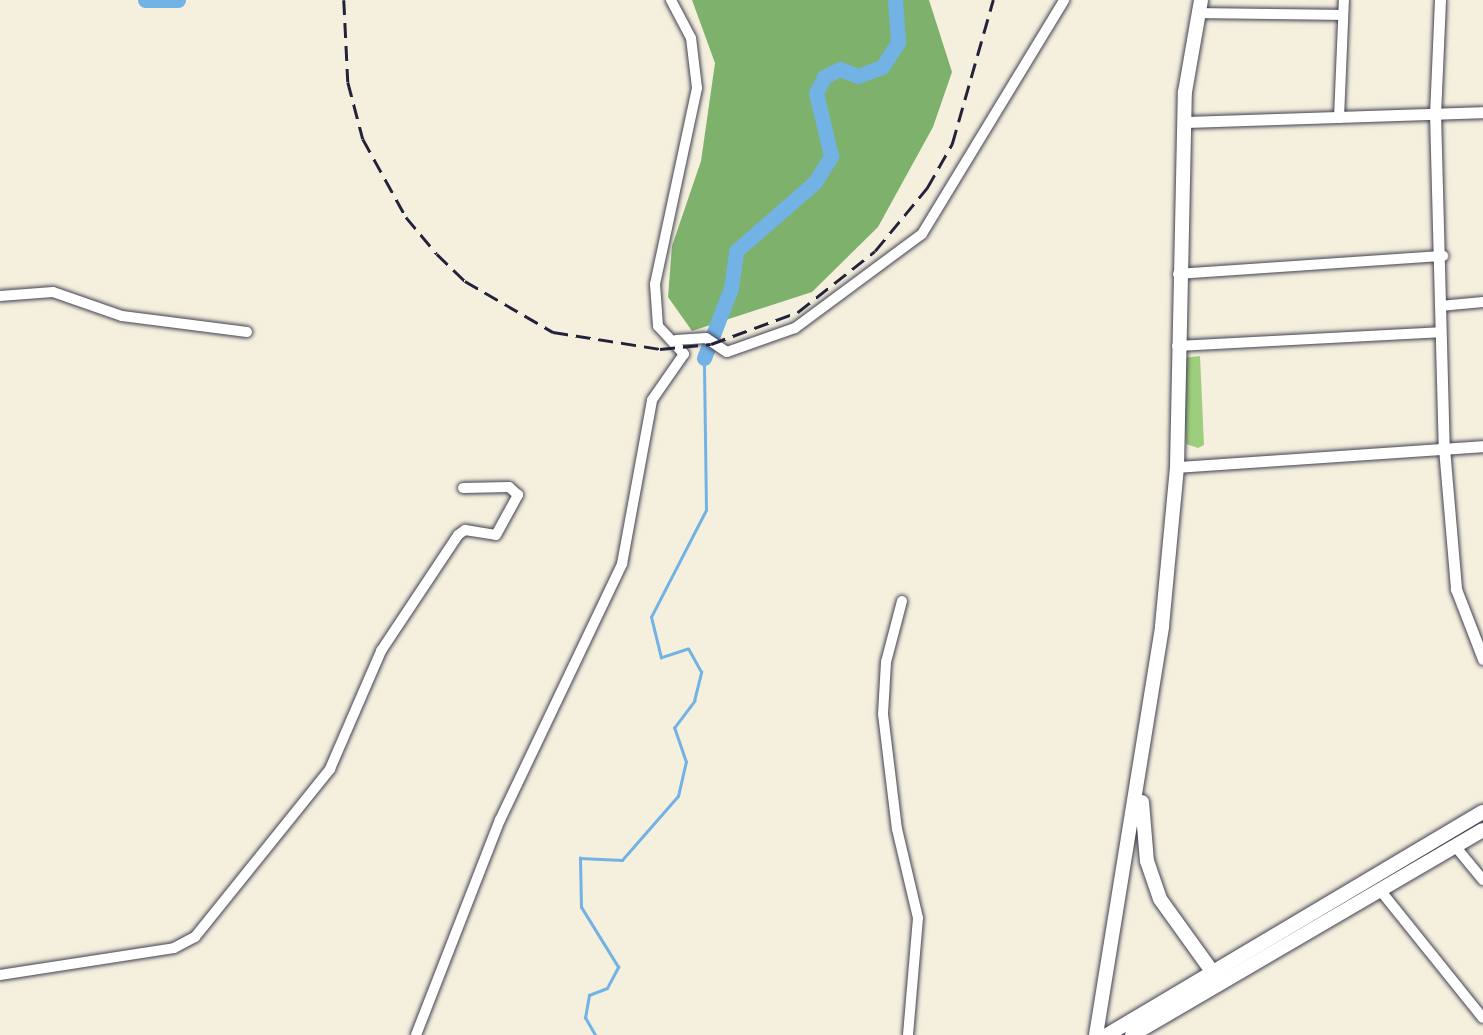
<!DOCTYPE html>
<html>
<head>
<meta charset="utf-8">
<style>
  body { margin:0 }
  #map { position:relative; width:1483px; height:1035px; overflow:hidden; background:#f5f0de; font-family:Kalam,sans-serif }
  div>[style] { position:absolute }
  [style*='--x'] { left:calc(var(--x)*1px); top:calc(var(--y)*1px); width:calc(var(--w)*1px); rotate:calc(var(--a)*1deg) }
  .green>* { inset:0; background:#9dce7d }
  .forest>* { inset:0; background:#7eb16c }
  .stream>* { height:2.5px; margin:-1.25px; padding:0 1.25px; transform-origin:1.25px; border-radius:1.25px; background:#72b2e5 }
  .river>* { height:15px; margin:-7.5px; padding:0 7.5px; transform-origin:7.5px; border-radius:7.5px; background:#72b2e5 }
  .roads { filter:drop-shadow(0 0 2px #424153) drop-shadow(0 0 2px #424153) }
  .minor>* { height:10px; margin:-5px; padding:0 5px; transform-origin:5px; border-radius:5px; background:#fff }
  .tertiary>* { height:11px; margin:-5.5px; padding:0 5.5px; transform-origin:5.5px; border-radius:5.5px; background:#fff }
  .secondary>* { height:14px; margin:-7px; padding:0 7px; transform-origin:7px; border-radius:7px; background:#fff }
  .rail>* { height:2.5px; margin-top:-1.25px; transform-origin:0; background:repeating-linear-gradient(90deg,#22223b 0 15px,transparent 0 23px) }
  span { translate:-50% -50%; white-space:nowrap; text-align:center; line-height:1.15; -webkit-text-stroke:10px #fff; paint-order:stroke }
</style>
</head>
<body>
<div id="map">
  <div class="green">
    <i style="clip-path:polygon(1200px 356px,1204px 445px,1198px 448px,1186px 444px,1182px 358px)"></i>
  </div>
  <div class="forest">
    <i style="clip-path:polygon(692px 0,929px 0,952px 72px,933px 127px,878px 227px,812px 292px,692px 331px,668px 297px,672px 246px,701px 161px,715px 63px)"></i>
  </div>
  <div class="stream">
    <i style="--x:595;--y:1035;--w:20;--a:-120"></i>
    <i style="--x:585;--y:1018;--w:23;--a:-80"></i>
    <i style="--x:589;--y:995;--w:19;--a:-21"></i>
    <i style="--x:607;--y:988;--w:24;--a:-62"></i>
    <i style="--x:618;--y:967;--w:70;--a:-121.7"></i>
    <i style="--x:581;--y:907;--w:49;--a:-91.2"></i>
    <i style="--x:580;--y:858;--w:42;--a:2.7"></i>
    <i style="--x:622;--y:860;--w:85;--a:-48.8"></i>
    <i style="--x:678;--y:796;--w:35;--a:-77"></i>
    <i style="--x:686;--y:762;--w:36;--a:-109"></i>
    <i style="--x:674;--y:728;--w:34;--a:-53"></i>
    <i style="--x:694;--y:701;--w:30;--a:-76"></i>
    <i style="--x:701;--y:672;--w:26;--a:-119"></i>
    <i style="--x:688;--y:649;--w:28;--a:162"></i>
    <i style="--x:661;--y:658;--w:42;--a:-103.7"></i>
    <i style="--x:651;--y:617;--w:120;--a:-62.8"></i>
    <i style="--x:706;--y:510;--w:152;--a:-90.8"></i>
  </div>
  <div class="river">
    <i style="--x:145;--y:0;--w:33;--a:0"></i>
    <i style="--x:704;--y:358;--w:75;--a:-68.9"></i>
    <i style="--x:731;--y:288;--w:37;--a:-82"></i>
    <i style="--x:736;--y:251;--w:105;--a:-41.1"></i>
    <i style="--x:815;--y:182;--w:31;--a:-58"></i>
    <i style="--x:831;--y:156;--w:65;--a:-103.4"></i>
    <i style="--x:816;--y:93;--w:18;--a:-63"></i>
    <i style="--x:824;--y:77;--w:18;--a:-27"></i>
    <i style="--x:840;--y:69;--w:19;--a:21"></i>
    <i style="--x:858;--y:76;--w:26;--a:-21"></i>
    <i style="--x:882;--y:67;--w:30;--a:-57"></i>
    <i style="--x:898;--y:42;--w:42;--a:-94.1"></i>
  </div>
  <div class="roads">
    <div class="minor">
      <i style="--x:1199;--y:13;--w:144;--a:0.8"></i>
      <i style="--x:1339;--y:118;--w:118;--a:-87.6"></i>
      <i style="--x:1178;--y:274;--w:266;--a:-3.9"></i>
      <i style="--x:0;--y:296;--w:53;--a:-4.3"></i>
      <i style="--x:53;--y:292;--w:73;--a:19.2"></i>
      <i style="--x:122;--y:316;--w:126;--a:7.3"></i>
      <i style="--x:1440;--y:306;--w:43;--a:-5.3"></i>
      <i style="--x:676;--y:340;--w:30;--a:-4"></i>
      <i style="--x:706;--y:338;--w:25;--a:34"></i>
      <i style="--x:727;--y:352;--w:72;--a:-19.4"></i>
      <i style="--x:795;--y:328;--w:158;--a:-36.5"></i>
      <i style="--x:922;--y:234;--w:274;--a:-58.7"></i>
      <i style="--x:1177;--y:346;--w:263;--a:-3"></i>
      <i style="--x:902;--y:601;--w:63;--a:104.7"></i>
      <i style="--x:886;--y:662;--w:52;--a:93.3"></i>
      <i style="--x:883;--y:714;--w:116;--a:83.1"></i>
      <i style="--x:897;--y:829;--w:91;--a:76.7"></i>
      <i style="--x:918;--y:918;--w:117;--a:94.9"></i>
      <i style="--x:1455;--y:846;--w:44;--a:50.5"></i>
      <i style="--x:1380;--y:890;--w:164;--a:51.2"></i>
      <i style="--x:0;--y:975;--w:176;--a:-8.8"></i>
      <i style="--x:174;--y:948;--w:24;--a:-28"></i>
      <i style="--x:195;--y:937;--w:216;--a:-51.2"></i>
      <i style="--x:330;--y:769;--w:129;--a:-66.6"></i>
      <i style="--x:381;--y:651;--w:139;--a:-56.4"></i>
      <i style="--x:458;--y:535;--w:9;--a:-36"></i>
      <i style="--x:465;--y:530;--w:31;--a:9"></i>
      <i style="--x:496;--y:535;--w:46;--a:-61.2"></i>
      <i style="--x:518;--y:495;--w:12;--a:-138"></i>
      <i style="--x:509;--y:487;--w:46;--a:178.8"></i>
      <i style="--x:416;--y:1035;--w:231;--a:-68.7"></i>
      <i style="--x:500;--y:820;--w:284;--a:-64.5"></i>
      <i style="--x:622;--y:564;--w:167;--a:-79.6"></i>
      <i style="--x:652;--y:400;--w:56;--a:-55.2"></i>
      <i style="--x:684;--y:354;--w:38;--a:-133"></i>
      <i style="--x:658;--y:326;--w:42;--a:-94.1"></i>
      <i style="--x:655;--y:284;--w:200;--a:-77.9"></i>
      <i style="--x:697;--y:88;--w:50;--a:-96.8"></i>
      <i style="--x:691;--y:38;--w:43;--a:-117.8"></i>
    </div>
    <div class="tertiary">
      <i style="--x:1440;--y:0;--w:113;--a:92.5"></i>
      <i style="--x:1435;--y:113;--w:335;--a:88.5"></i>
      <i style="--x:1444;--y:448;--w:142;--a:85.1"></i>
      <i style="--x:1456;--y:589;--w:75;--a:68.9"></i>
      <i style="--x:1184;--y:122;--w:299;--a:-1.9"></i>
      <i style="--x:1177;--y:467;--w:307;--a:-3.9"></i>
    </div>
    <div class="secondary">
      <i style="--x:1142;--y:802;--w:59;--a:85.2"></i>
      <i style="--x:1147;--y:861;--w:40;--a:71.1"></i>
      <i style="--x:1160;--y:899;--w:87;--a:54.3"></i>
      <i style="--x:1096;--y:1035;--w:414;--a:-80.8"></i>
      <i style="--x:1162;--y:626;--w:160;--a:-84.6"></i>
      <i style="--x:1177;--y:467;--w:375;--a:-88.8"></i>
      <i style="--x:1185;--y:92;--w:93;--a:-80.1"></i>
      <i style="--x:1107;--y:1035;--w:437;--a:-30.7"></i>
      <i style="--x:1132;--y:1035;--w:406;--a:-30.3"></i>
    </div>
  </div>
  <div class="rail">
    <i style="--x:344;--y:0;--w:82;--a:87.2"></i>
    <i style="--x:348;--y:82;--w:59;--a:75.3"></i>
    <i style="--x:363;--y:139;--w:89;--a:61.1"></i>
    <i style="--x:406;--y:217;--w:48;--a:50"></i>
    <i style="--x:437;--y:254;--w:39;--a:44"></i>
    <i style="--x:465;--y:281;--w:102;--a:30.1"></i>
    <i style="--x:553;--y:332;--w:108;--a:9"></i>
    <i style="--x:660;--y:349;--w:51;--a:-5.6"></i>
    <i style="--x:711;--y:344;--w:93;--a:-20.2"></i>
    <i style="--x:798;--y:312;--w:98;--a:-38.4"></i>
    <i style="--x:875;--y:251;--w:82;--a:-50.5"></i>
    <i style="--x:927;--y:188;--w:51;--a:-60.4"></i>
    <i style="--x:952;--y:144;--w:150;--a:-74.1"></i>
  </div>
</div>
</body>
</html>
